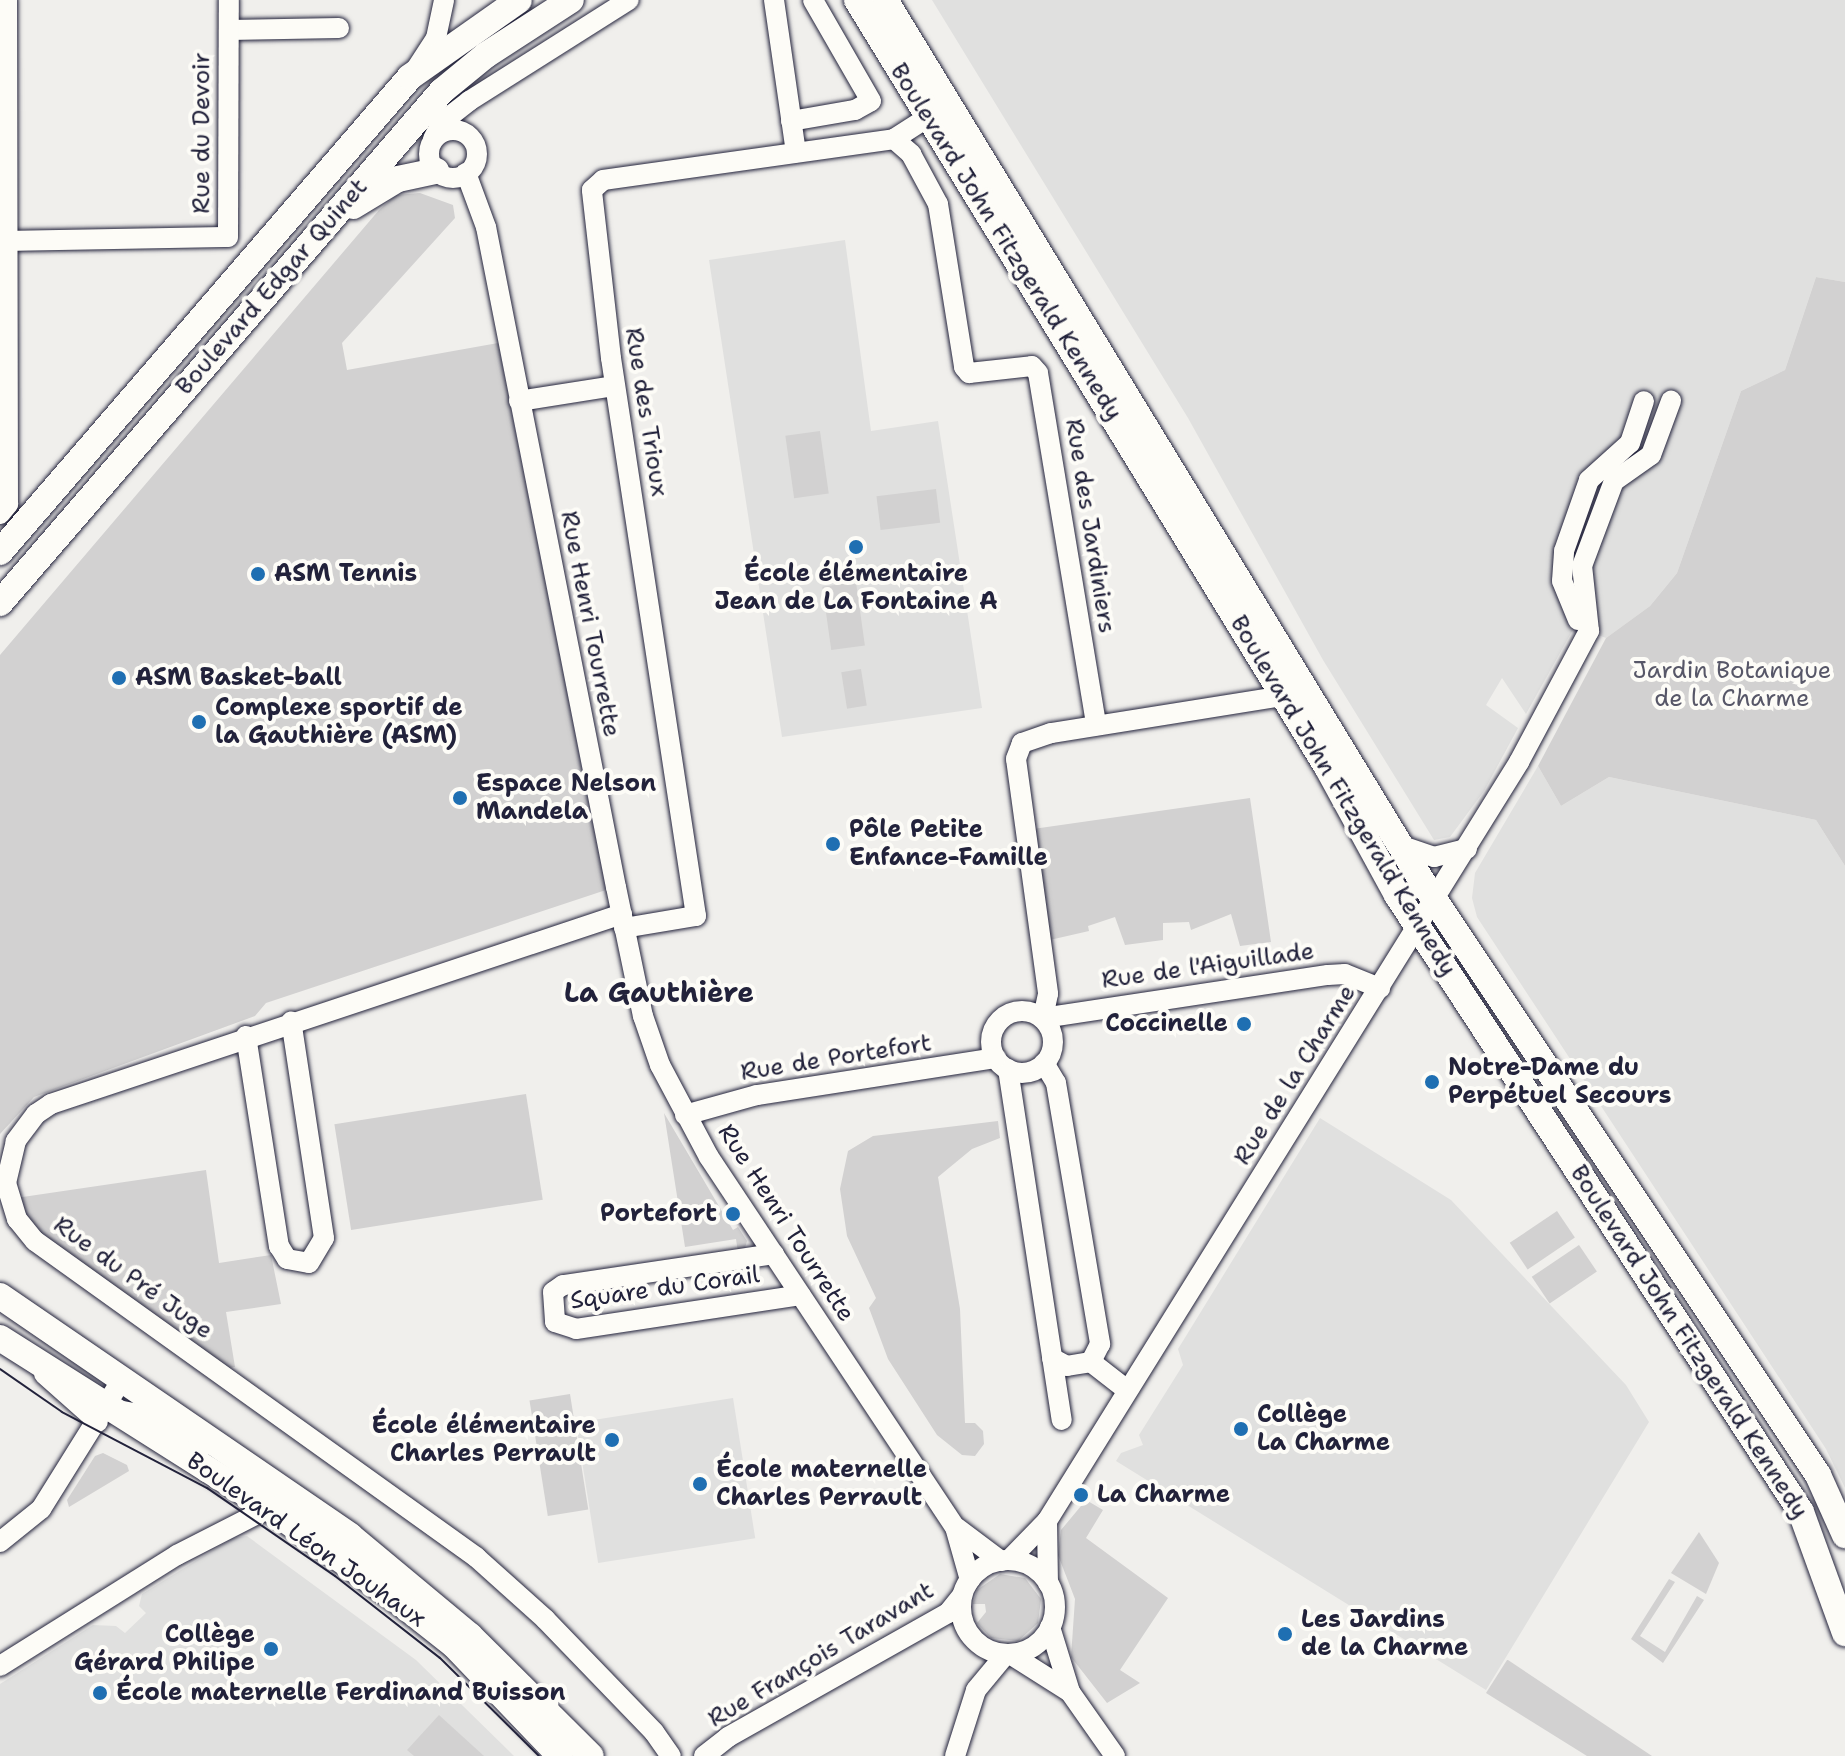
<!DOCTYPE html>
<html>
<head>
<meta charset="utf-8">
<style>
  body { margin:0 }
  #map { position:relative; width:1845px; height:1756px; overflow:hidden; background:#f0efec; font-family:"Shantell Sans",sans-serif }
  div>[style] { position:absolute }
  [style*='--x'] { left:calc(var(--x)*1px); top:calc(var(--y)*1px); width:calc(var(--w)*1px); rotate:calc(var(--a)*1deg) }
  .built>* { inset:0; background:#e0e0df; transform-origin:0 0 }
  .green>* { inset:0; background:#d2d1d1; transform-origin:0 0 }
  .roads { filter:drop-shadow(0 0 2px #22223b) drop-shadow(0 0 2px #22223b) }
  .minor>* { height:20px; margin:-10px; padding:0 10px; transform-origin:10px; border-radius:10px; background:#fdfcf7 }
  .minor>.ring { margin:-10px; padding:0; box-sizing:content-box; background:none; border:20px solid #fdfcf7; border-radius:50% }
  .major>* { height:26px; margin:-13px; padding:0 13px; transform-origin:13px; border-radius:13px; background:#fdfcf7 }
  .tram>* { height:2px; margin:-1px; padding:0 1px; transform-origin:1px; border-radius:1px; background:#22223b }
  .dots>* { width:22px; height:22px; translate:-50% -50%; box-sizing:border-box; border:4px solid #fdfcf7; border-radius:50% }
  span { translate:-50% -50%; white-space:nowrap; text-align:center; line-height:1.15; -webkit-text-stroke:8px #fdfcf7; paint-order:stroke }
  .street-label { font-size:24px; color:#22223b }
  .poi-label { font-size:24px; color:#22223b; font-weight:700 }
  .left { translate:0 -50%; text-align:left }
  .right { translate:-100% -50%; text-align:right }
  .park-label { font-size:24px; color:#575768 }
  .quarter-label { font-size:28px; color:#22223b; font-weight:700 }
</style>
</head>
<body>
<div id="map">
  <div class="built">
    <i style="clip-path:polygon(932px 0,1845px 0,1845px 282px,1816px 277px,1785px 370px,1741px 391px,1677px 573px,1650px 606px,1606px 638px,1575px 626px,1526px 714px,1502px 678px,1486px 705px,1518px 728px,1484px 791px,1450px 837px,1434px 840px,1323px 660px,1188px 418px)"></i>
    <i style="clip-path:polygon(845px 240px,871px 431px,938px 421px,982px 708px,782px 737px,709px 260px)"></i>
    <i style="clip-path:polygon(1538px 766px,1561px 806px,1609px 777px,1816px 820px,1845px 866px,1845px 1488px,1826px 1449px,1477px 917px,1472px 898px,1475px 873px)"></i>
    <i style="clip-path:polygon(1320px 1118px,1451px 1200px,1626px 1385px,1649px 1422px,1486px 1690px,1116px 1461px,1121px 1453px,1143px 1445px,1139px 1435px,1183px 1365px,1178px 1349px)"></i>
    <i style="left:733px;top:1398px;width:142px;height:159px;rotate:81deg"></i>
    <i style="clip-path:polygon(247px 1536px,416px 1660px,514px 1756px,0 1756px,0 1684px,93px 1625px,116px 1626px,125px 1633px,146px 1613px,139px 1606px,142px 1594px,233px 1538px)"></i>
  </div>
  <div class="green">
    <i style="clip-path:polygon(420px 193px,453px 205px,455px 218px,342px 343px,347px 370px,498px 343px,606px 890px,266px 1003px,255px 1016px,34px 1097px,0 1134px,0 655px,379px 210px,396px 195px)"></i>
    <i style="clip-path:polygon(1816px 277px,1845px 282px,1845px 866px,1816px 820px,1609px 777px,1561px 806px,1538px 766px,1606px 638px,1650px 606px,1677px 573px,1741px 391px,1785px 370px)"></i>
    <i style="left:820px;top:431px;width:63px;height:35px;rotate:82deg"></i>
    <i style="left:936px;top:489px;width:34px;height:60px;rotate:83deg"></i>
    <i style="left:856px;top:582px;width:64px;height:34px;rotate:82deg"></i>
    <i style="left:861px;top:669px;width:37px;height:20px;rotate:81deg"></i>
    <i style="clip-path:polygon(1250px 798px,1271px 942px,1240px 946px,1231px 914px,1191px 930px,1189px 922px,1163px 923px,1163px 940px,1125px 945px,1115px 917px,1088px 926px,1089px 931px,1041px 942px,1026px 830px)"></i>
    <i style="left:526px;top:1094px;width:107px;height:194px;rotate:81deg"></i>
    <i style="clip-path:polygon(664px 1113px,733px 1230px,738px 1227px,747px 1241px,744px 1251px,738px 1253px,736px 1239px,685px 1247px)"></i>
    <i style="clip-path:polygon(998px 1121px,1000px 1138px,972px 1149px,938px 1177px,960px 1309px,965px 1423px,975px 1423px,983px 1431px,984px 1444px,975px 1456px,962px 1455px,937px 1435px,888px 1359px,869px 1308px,876px 1298px,847px 1236px,840px 1189px,848px 1151px,873px 1136px)"></i>
    <i style="clip-path:polygon(206px 1170px,219px 1263px,271px 1255px,281px 1304px,226px 1312px,235px 1367px,218px 1370px,47px 1250px,9px 1199px)"></i>
    <i style="left:1557px;top:1211px;width:32px;height:57px;rotate:56deg"></i>
    <i style="left:1579px;top:1245px;width:32px;height:57px;rotate:56deg"></i>
    <i style="left:570px;top:1394px;width:117px;height:41px;rotate:81deg"></i>
    <i style="clip-path:polygon(103px 1453px,127px 1465px,129px 1471px,69px 1507px,67px 1500px,95px 1456px)"></i>
    <i style="clip-path:polygon(1086px 1500px,1103px 1510px,1086px 1538px,1168px 1598px,1120px 1670px,1140px 1683px,1107px 1703px,1071px 1657px,1075px 1599px,1058px 1555px,1061px 1530px)"></i>
    <i style="clip-path:polygon(1699px 1532px,1719px 1563px,1706px 1594px,1671px 1573px)"></i>
    <i style="clip-path:polygon(1000px 1574px,1025px 1578px,1041px 1599px,1038px 1623px,1018px 1641px,991px 1638px,977px 1623px,986px 1612px,985px 1604px,973px 1604px,977px 1590px)"></i>
    <i style="clip-path:polygon(1669px 1579px,1675px 1582px,1640px 1636px,1665px 1652px,1697px 1596px,1704px 1600px,1663px 1663px,1631px 1639px)"></i>
    <i style="clip-path:polygon(1507px 1660px,1508px 1660px,1652px 1756px,1587px 1756px,1486px 1693px)"></i>
    <i style="clip-path:polygon(439px 1715px,484px 1756px,414px 1756px,407px 1750px)"></i>
  </div>
  <div class="roads">
    <div class="minor">
      <i style="--x:774;--y:0;--w:154;--a:81.8"></i>
      <i style="--x:229;--y:30;--w:110;--a:-1"></i>
      <i style="--x:416;--y:69;--w:37;--a:-57"></i>
      <i style="--x:436;--y:38;--w:39;--a:-78"></i>
      <i style="--x:791;--y:121;--w:65;--a:-9.8"></i>
      <i style="--x:855;--y:110;--w:18;--a:-29"></i>
      <i style="--x:871;--y:101;--w:116;--a:-119.9"></i>
      <i class="ring" style="left:429px;top:130px;width:28px;height:28px"></i>
      <i style="--x:433;--y:139;--w:18;--a:-63"></i>
      <i style="--x:441;--y:123;--w:36;--a:-38"></i>
      <i style="--x:469;--y:101;--w:189;--a:-32.3"></i>
      <i style="--x:894;--y:139;--w:23;--a:41"></i>
      <i style="--x:911;--y:154;--w:57;--a:61.6"></i>
      <i style="--x:938;--y:204;--w:165;--a:80.9"></i>
      <i style="--x:964;--y:367;--w:8;--a:50"></i>
      <i style="--x:969;--y:373;--w:63;--a:-6.3"></i>
      <i style="--x:1032;--y:366;--w:9;--a:49"></i>
      <i style="--x:1038;--y:373;--w:357;--a:80.6"></i>
      <i style="--x:466;--y:173;--w:58;--a:69.7"></i>
      <i style="--x:486;--y:227;--w:673;--a:78.86"></i>
      <i style="--x:616;--y:887;--w:132;--a:78.2"></i>
      <i style="--x:643;--y:1016;--w:52;--a:70.9"></i>
      <i style="--x:660;--y:1065;--w:104;--a:62"></i>
      <i style="--x:709;--y:1157;--w:444;--a:56.4"></i>
      <i style="--x:955;--y:1527;--w:55;--a:74.2"></i>
      <i style="--x:0;--y:241;--w:228;--a:-1"></i>
      <i style="--x:228;--y:237;--w:237;--a:-89.8"></i>
      <i style="--x:519;--y:401;--w:97;--a:-8.9"></i>
      <i style="--x:0;--y:514;--w:13;--a:-51"></i>
      <i style="--x:8;--y:504;--w:504;--a:-90.11"></i>
      <i style="--x:1578;--y:620;--w:42;--a:-112.3"></i>
      <i style="--x:1562;--y:581;--w:30;--a:-86"></i>
      <i style="--x:1564;--y:551;--w:75;--a:-70.6"></i>
      <i style="--x:1589;--y:480;--w:55;--a:-42.1"></i>
      <i style="--x:1630;--y:443;--w:44;--a:-71.6"></i>
      <i style="--x:1283;--y:696;--w:235;--a:170.9"></i>
      <i style="--x:1051;--y:733;--w:31;--a:161"></i>
      <i style="--x:1022;--y:743;--w:17;--a:111"></i>
      <i style="--x:1016;--y:759;--w:237;--a:82.2"></i>
      <i style="--x:1048;--y:994;--w:25;--a:102"></i>
      <i style="--x:1043;--y:1018;--w:288;--a:-8.6"></i>
      <i style="--x:1328;--y:975;--w:17;--a:-3"></i>
      <i style="--x:1345;--y:974;--w:38;--a:22"></i>
      <i style="--x:1402;--y:846;--w:34;--a:19"></i>
      <i style="--x:1434;--y:857;--w:34;--a:-14"></i>
      <i style="--x:622;--y:914;--w:602;--a:161.6"></i>
      <i style="--x:51;--y:1104;--w:18;--a:146"></i>
      <i style="--x:36;--y:1114;--w:34;--a:127"></i>
      <i style="--x:16;--y:1141;--w:43;--a:103.4"></i>
      <i style="--x:6;--y:1183;--w:38;--a:73"></i>
      <i style="--x:17;--y:1219;--w:28;--a:51"></i>
      <i style="--x:35;--y:1241;--w:543;--a:35.62"></i>
      <i style="--x:476;--y:1557;--w:93;--a:41.9"></i>
      <i style="--x:545;--y:1619;--w:157;--a:46"></i>
      <i style="--x:654;--y:1732;--w:29;--a:55"></i>
      <i style="--x:624;--y:928;--w:73;--a:-9.5"></i>
      <i style="--x:696;--y:916;--w:564;--a:-98.66"></i>
      <i style="--x:611;--y:358;--w:169;--a:-96.5"></i>
      <i style="--x:592;--y:190;--w:15;--a:-42"></i>
      <i style="--x:603;--y:180;--w:294;--a:-8"></i>
      <i style="--x:894;--y:139;--w:40;--a:-32.9"></i>
      <i class="ring" style="left:991px;top:1011px;width:42px;height:42px"></i>
      <i style="--x:246;--y:1036;--w:213;--a:81.1"></i>
      <i style="--x:279;--y:1246;--w:15;--a:58"></i>
      <i style="--x:287;--y:1259;--w:22;--a:10"></i>
      <i style="--x:309;--y:1263;--w:29;--a:-59"></i>
      <i style="--x:324;--y:1238;--w:219;--a:-98.6"></i>
      <i style="--x:1044;--y:1063;--w:23;--a:59"></i>
      <i style="--x:1056;--y:1083;--w:265;--a:80.4"></i>
      <i style="--x:1100;--y:1344;--w:20;--a:117"></i>
      <i style="--x:1091;--y:1362;--w:24;--a:171"></i>
      <i style="--x:1067;--y:1366;--w:17;--a:-152"></i>
      <i style="--x:1008;--y:1069;--w:355;--a:81.3"></i>
      <i style="--x:685;--y:1115;--w:75;--a:-15.5"></i>
      <i style="--x:757;--y:1095;--w:242;--a:-8.8"></i>
      <i style="--x:774;--y:1254;--w:213;--a:171.6"></i>
      <i style="--x:563;--y:1285;--w:12;--a:145"></i>
      <i style="--x:553;--y:1292;--w:30;--a:86"></i>
      <i style="--x:555;--y:1322;--w:22;--a:18"></i>
      <i style="--x:576;--y:1329;--w:227;--a:-8.6"></i>
      <i style="--x:1091;--y:1362;--w:46;--a:37.9"></i>
      <i style="--x:44;--y:1374;--w:72;--a:41.6"></i>
      <i style="--x:123;--y:1411;--w:25;--a:11"></i>
      <i style="--x:148;--y:1416;--w:62;--a:31.1"></i>
      <i style="--x:1047;--y:1521;--w:62;--a:89.1"></i>
      <i style="--x:957;--y:1528;--w:55;--a:36.9"></i>
      <i style="--x:0;--y:1542;--w:53;--a:-38.8"></i>
      <i style="--x:41;--y:1509;--w:155;--a:-58"></i>
      <i style="--x:1009;--y:1560;--w:54;--a:-45.7"></i>
      <i style="--x:1047;--y:1521;--w:894;--a:-58.12"></i>
      <i style="--x:1519;--y:762;--w:149;--a:-61.9"></i>
      <i style="--x:1589;--y:631;--w:65;--a:-96.1"></i>
      <i style="--x:1582;--y:566;--w:91;--a:-69.4"></i>
      <i style="--x:1614;--y:481;--w:45;--a:-35.1"></i>
      <i style="--x:1651;--y:455;--w:58;--a:-69.7"></i>
      <i class="ring" style="left:961px;top:1560px;width:74px;height:74px"></i>
      <i style="--x:1050;--y:1627;--w:68;--a:72.9"></i>
      <i style="--x:1070;--y:1692;--w:78;--a:54.9"></i>
      <i style="--x:1010;--y:1654;--w:71;--a:32.3"></i>
      <i style="--x:0;--y:1666;--w:209;--a:-32.1"></i>
      <i style="--x:177;--y:1555;--w:103;--a:-27.1"></i>
      <i style="--x:704;--y:1756;--w:31;--a:-38"></i>
      <i style="--x:728;--y:1737;--w:253;--a:-29.4"></i>
      <i style="--x:948;--y:1613;--w:22;--a:-51"></i>
      <i style="--x:955;--y:1756;--w:69;--a:-72.3"></i>
      <i style="--x:976;--y:1690;--w:47;--a:-50.2"></i>
    </div>
    <div class="major">
      <i style="--x:857;--y:0;--w:900;--a:58.5"></i>
      <i style="--x:1327;--y:767;--w:146;--a:61.3"></i>
      <i style="--x:1397;--y:895;--w:737;--a:56.78"></i>
      <i style="--x:1801;--y:1512;--w:129;--a:70"></i>
      <i style="--x:885;--y:0;--w:1032;--a:58.64"></i>
      <i style="--x:1422;--y:881;--w:714;--a:56.31"></i>
      <i style="--x:1818;--y:1475;--w:66;--a:65.8"></i>
      <i style="--x:353;--y:206;--w:52;--a:-31"></i>
      <i style="--x:398;--y:179;--w:39;--a:-12"></i>
      <i style="--x:0;--y:552;--w:627;--a:-49.2"></i>
      <i style="--x:410;--y:77;--w:133;--a:-35.2"></i>
      <i style="--x:0;--y:603;--w:676;--a:-49.2"></i>
      <i style="--x:442;--y:91;--w:57;--a:-39.3"></i>
      <i style="--x:486;--y:55;--w:101;--a:-32.9"></i>
      <i style="--x:0;--y:1296;--w:424;--a:34.4"></i>
      <i style="--x:350;--y:1536;--w:156;--a:39.8"></i>
      <i style="--x:470;--y:1636;--w:170;--a:44.8"></i>
      <i style="--x:0;--y:1338;--w:318;--a:32.3"></i>
      <i style="--x:269;--y:1508;--w:158;--a:35.7"></i>
      <i style="--x:397;--y:1600;--w:73;--a:38.3"></i>
      <i style="--x:454;--y:1645;--w:153;--a:46.3"></i>
    </div>
  </div>
  <div class="tram">
    <i style="--x:0;--y:1369;--w:75;--a:34.7"></i>
    <i style="--x:62;--y:1412;--w:164;--a:27.7"></i>
    <i style="--x:207;--y:1488;--w:155;--a:34.5"></i>
    <i style="--x:335;--y:1576;--w:133;--a:38"></i>
    <i style="--x:440;--y:1658;--w:139;--a:44.7"></i>
  </div>
  <div class="dots">
    <i style="left:856px;top:547px;background:#1f6fb2"></i>
    <i style="left:258px;top:574px;background:#1f6fb2"></i>
    <i style="left:119px;top:678px;background:#1f6fb2"></i>
    <i style="left:199px;top:722px;background:#1f6fb2"></i>
    <i style="left:460px;top:798px;background:#1f6fb2"></i>
    <i style="left:833px;top:844px;background:#1f6fb2"></i>
    <i style="left:1244px;top:1024px;background:#1f6fb2"></i>
    <i style="left:1432px;top:1082px;background:#1f6fb2"></i>
    <i style="left:733px;top:1214px;background:#1f6fb2"></i>
    <i style="left:1241px;top:1429px;background:#1f6fb2"></i>
    <i style="left:612px;top:1440px;background:#1f6fb2"></i>
    <i style="left:700px;top:1484px;background:#1f6fb2"></i>
    <i style="left:1081px;top:1495px;background:#1f6fb2"></i>
    <i style="left:1285px;top:1634px;background:#1f6fb2"></i>
    <i style="left:271px;top:1649px;background:#1f6fb2"></i>
    <i style="left:100px;top:1693px;background:#1f6fb2"></i>
  </div>
  <div class="street-label">
    <span style="left:202px;top:133px;rotate:-90deg">Rue du Devoir</span>
    <span style="left:1006px;top:242px;rotate:58deg">Boulevard John Fitzgerald Kennedy</span>
    <span style="left:272px;top:287px;rotate:-49deg">Boulevard Edgar Quinet</span>
    <span style="left:646px;top:412px;rotate:81deg">Rue des Trioux</span>
    <span style="left:1090px;top:526px;rotate:81deg">Rue des Jardiniers</span>
    <span style="left:590px;top:624px;rotate:79deg">Rue Henri Tourrette</span>
    <span style="left:1343px;top:796px;rotate:59deg">Boulevard John Fitzgerald Kennedy</span>
    <span style="left:1208px;top:966px;rotate:-8deg">Rue de l'Aiguillade</span>
    <span style="left:836px;top:1058px;rotate:-9deg">Rue de Portefort</span>
    <span style="left:1295px;top:1075px;rotate:-58deg">Rue de la Charme</span>
    <span style="left:786px;top:1223px;rotate:57deg">Rue Henri Tourrette</span>
    <span style="left:133px;top:1278px;rotate:36deg">Rue du Pré Juge</span>
    <span style="left:665px;top:1288px;rotate:-8deg">Square du Corail</span>
    <span style="left:1689px;top:1342px;rotate:57deg">Boulevard John Fitzgerald Kennedy</span>
    <span style="left:306px;top:1540px;rotate:35deg">Boulevard Léon Jouhaux</span>
    <span style="left:821px;top:1655px;rotate:-31deg">Rue François Taravant</span>
  </div>
  <div class="poi-label">
    <span class="left" style="left:274px;top:574px">ASM Tennis</span>
    <span style="left:856px;top:588px">École élémentaire<br>Jean de La Fontaine A</span>
    <span class="left" style="left:135px;top:678px">ASM Basket-ball</span>
    <span class="left" style="left:215px;top:722px">Complexe sportif de<br>la Gauthière (ASM)</span>
    <span class="left" style="left:476px;top:798px">Espace Nelson<br>Mandela</span>
    <span class="left" style="left:849px;top:844px">Pôle Petite<br>Enfance-Famille</span>
    <span class="right" style="left:1228px;top:1024px">Coccinelle</span>
    <span class="left" style="left:1448px;top:1082px">Notre-Dame du<br>Perpétuel Secours</span>
    <span class="right" style="left:717px;top:1214px">Portefort</span>
    <span class="left" style="left:1257px;top:1429px">Collège<br>La Charme</span>
    <span class="right" style="left:596px;top:1440px">École élémentaire<br>Charles Perrault</span>
    <span class="left" style="left:716px;top:1484px">École maternelle<br>Charles Perrault</span>
    <span class="left" style="left:1097px;top:1495px">La Charme</span>
    <span class="left" style="left:1301px;top:1634px">Les Jardins<br>de la Charme</span>
    <span class="right" style="left:255px;top:1649px">Collège<br>Gérard Philipe</span>
    <span class="left" style="left:116px;top:1693px">École maternelle Ferdinand Buisson</span>
  </div>
  <div class="park-label">
    <span style="left:1732px;top:685px">Jardin Botanique<br>de la Charme</span>
  </div>
  <div class="quarter-label">
    <span style="left:659px;top:992px">La Gauthière</span>
  </div>
</div>
</body>
</html>
